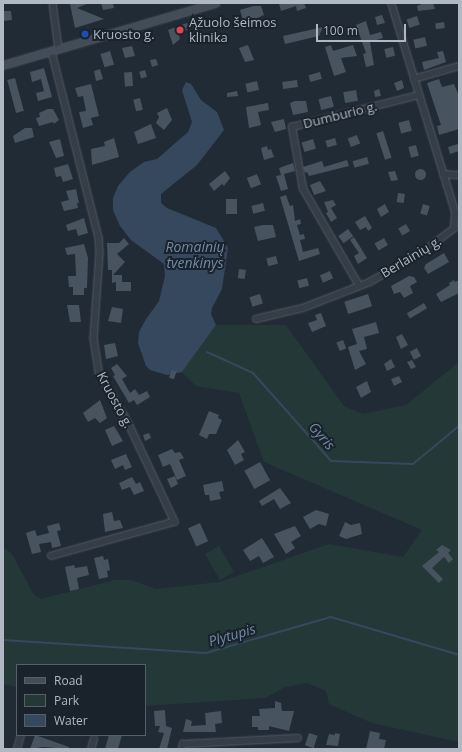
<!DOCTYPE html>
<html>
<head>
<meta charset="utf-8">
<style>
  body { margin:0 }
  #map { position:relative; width:462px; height:752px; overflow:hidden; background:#212b36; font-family:"Open Sans",sans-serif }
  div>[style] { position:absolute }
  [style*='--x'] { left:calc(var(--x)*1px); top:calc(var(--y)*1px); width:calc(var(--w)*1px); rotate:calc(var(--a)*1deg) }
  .green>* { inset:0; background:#243838; transform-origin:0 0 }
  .water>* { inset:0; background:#36485d }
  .stream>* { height:2px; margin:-1px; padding:0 1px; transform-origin:1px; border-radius:1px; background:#36485d }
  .building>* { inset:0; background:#485360; transform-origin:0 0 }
  .round { border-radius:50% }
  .roads { filter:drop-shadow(0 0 1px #525b64) drop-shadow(0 0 1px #525b64) }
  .street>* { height:5.5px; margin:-2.75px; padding:0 2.75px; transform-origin:2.75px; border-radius:2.75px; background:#353d47 }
  .secondary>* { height:7px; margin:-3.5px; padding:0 3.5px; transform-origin:3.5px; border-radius:3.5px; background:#434d5a }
  .dots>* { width:11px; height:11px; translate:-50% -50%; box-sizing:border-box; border:2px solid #1a222b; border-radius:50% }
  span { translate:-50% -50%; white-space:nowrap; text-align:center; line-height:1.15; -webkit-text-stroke:4px #1a222b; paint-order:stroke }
  .poi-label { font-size:13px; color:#afb8c3 }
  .left { translate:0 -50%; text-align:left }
  .street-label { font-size:13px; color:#afb8c3 }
  .water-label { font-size:14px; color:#718aa6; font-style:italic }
  .frame { position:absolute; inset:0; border:4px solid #afb8c3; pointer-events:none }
  .legend { position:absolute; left:16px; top:664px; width:130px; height:72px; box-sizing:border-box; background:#1a222b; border:1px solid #565e68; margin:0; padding:5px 7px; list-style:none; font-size:12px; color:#afb8c3 }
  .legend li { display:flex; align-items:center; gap:8px; height:20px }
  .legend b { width:20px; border:1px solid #565e68 }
  .scale { position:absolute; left:316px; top:24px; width:90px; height:18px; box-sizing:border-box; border:2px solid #afb8c3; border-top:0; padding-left:5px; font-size:12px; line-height:14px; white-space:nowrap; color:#afb8c3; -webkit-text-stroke:3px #1a222b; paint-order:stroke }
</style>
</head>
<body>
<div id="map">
  <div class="green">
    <i style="clip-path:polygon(216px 325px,286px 325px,344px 406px,363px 414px,406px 405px,459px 362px,459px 742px,372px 723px,329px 704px,326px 691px,307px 683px,285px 687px,265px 698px,145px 706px,145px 665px,17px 665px,17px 687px,3px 684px,3px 547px,12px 554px,34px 595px,41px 599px,115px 580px,131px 580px,156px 589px,220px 582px,329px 544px,403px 557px,422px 530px,264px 462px,239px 393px,196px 386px,182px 372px)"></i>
    <i style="left:219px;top:546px;width:30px;height:16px;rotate:60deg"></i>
  </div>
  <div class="water">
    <i style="clip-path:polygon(186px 82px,191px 84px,201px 100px,217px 112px,224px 130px,197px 165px,161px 194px,161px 203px,167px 208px,216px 228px,228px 248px,222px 289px,212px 308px,211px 314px,216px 325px,182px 372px,167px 375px,150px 370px,146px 366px,138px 343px,139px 332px,146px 319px,159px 301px,165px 276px,164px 264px,131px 240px,120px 226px,113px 210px,113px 198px,118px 186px,130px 172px,144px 162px,157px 159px,188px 132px,192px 122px,182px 90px)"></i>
  </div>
  <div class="stream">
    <i style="--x:207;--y:352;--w:51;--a:24.5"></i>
    <i style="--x:253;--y:373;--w:118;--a:48.4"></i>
    <i style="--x:331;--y:461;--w:82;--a:2.1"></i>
    <i style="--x:413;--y:464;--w:60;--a:-39.6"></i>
    <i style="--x:3;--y:640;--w:203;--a:3.7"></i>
    <i style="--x:206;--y:653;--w:130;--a:-16.1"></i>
    <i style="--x:331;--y:617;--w:134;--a:16.5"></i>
  </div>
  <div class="building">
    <i style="clip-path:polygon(73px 3px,89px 3px,77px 8px,104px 19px,75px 28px,70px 4px)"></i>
    <i style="clip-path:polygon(101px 3px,113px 3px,114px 8px,103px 10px)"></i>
    <i style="clip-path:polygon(279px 3px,304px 3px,306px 8px,297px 11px,296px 6px,281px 11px)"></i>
    <i style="clip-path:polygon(424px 3px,433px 3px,435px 9px,418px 11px,417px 6px)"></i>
    <i style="clip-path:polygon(253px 6px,261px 6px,264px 15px,244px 24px,240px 10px)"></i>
    <i style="clip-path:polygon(3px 11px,11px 11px,12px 20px,3px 21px)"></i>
    <i style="clip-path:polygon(382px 15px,385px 23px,377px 25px,375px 17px)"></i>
    <i style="left:417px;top:16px;width:9px;height:11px;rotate:72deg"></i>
    <i style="clip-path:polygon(366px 21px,370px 35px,381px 32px,383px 38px,370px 42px,374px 65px,366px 67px,363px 54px,366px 53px,356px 25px)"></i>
    <i style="left:444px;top:22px;width:6px;height:9px;rotate:81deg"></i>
    <i style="clip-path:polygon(187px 23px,189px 28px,179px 36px,180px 39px,173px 45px,168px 30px)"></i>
    <i style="clip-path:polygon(323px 27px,319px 36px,285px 44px,283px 36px)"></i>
    <i style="left:425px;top:37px;width:9px;height:12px;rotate:77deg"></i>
    <i style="clip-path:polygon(248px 45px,254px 60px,245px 62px,239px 48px)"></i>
    <i style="clip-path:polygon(331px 45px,333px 51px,353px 45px,357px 56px,341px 58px,346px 72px,334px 76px,325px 47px)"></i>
    <i style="clip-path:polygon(132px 46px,135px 56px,125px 58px,122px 48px)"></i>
    <i style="left:393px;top:47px;width:9px;height:9px;rotate:77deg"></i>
    <i style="left:110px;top:51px;width:14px;height:10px;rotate:73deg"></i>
    <i style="clip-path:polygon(443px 51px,446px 62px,424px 70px,422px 62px,439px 58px,437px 52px)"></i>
    <i style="clip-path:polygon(156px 59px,158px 65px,152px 67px,150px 60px)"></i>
    <i style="clip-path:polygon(44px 68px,52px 97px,38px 101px,36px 93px,44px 91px,41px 79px,32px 82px,30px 72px)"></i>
    <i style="clip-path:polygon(100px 69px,103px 79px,96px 81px,94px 71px)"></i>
    <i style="left:145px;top:70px;width:7px;height:6px;rotate:74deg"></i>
    <i style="left:132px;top:72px;width:14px;height:8px;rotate:86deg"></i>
    <i style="left:320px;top:72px;width:7px;height:12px;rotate:74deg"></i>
    <i style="left:15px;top:78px;width:34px;height:8px;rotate:75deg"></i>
    <i style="clip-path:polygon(439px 79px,442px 87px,454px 84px,459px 96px,459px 129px,439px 135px,437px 126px,441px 125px,427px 83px)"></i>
    <i style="left:297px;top:80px;width:7px;height:15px;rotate:82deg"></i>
    <i style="clip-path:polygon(402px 80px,404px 88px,397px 91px,394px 83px)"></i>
    <i style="left:257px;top:81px;width:9px;height:12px;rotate:77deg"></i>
    <i style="clip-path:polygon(91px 84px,99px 116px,91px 118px,93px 125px,83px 128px,79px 112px,86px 111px,83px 96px,78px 97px,75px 88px)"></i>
    <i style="clip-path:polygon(379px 89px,381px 96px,375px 97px,374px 91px)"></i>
    <i style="left:356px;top:90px;width:11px;height:13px;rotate:80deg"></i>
    <i style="clip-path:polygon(237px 91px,238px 96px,227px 97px,227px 93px)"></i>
    <i style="left:331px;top:96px;width:11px;height:13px;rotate:75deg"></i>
    <i style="left:140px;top:98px;width:12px;height:7px;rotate:76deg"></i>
    <i style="clip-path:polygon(295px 101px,306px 101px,308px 112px,293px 115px,290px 103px)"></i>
    <i style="clip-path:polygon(268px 103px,269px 110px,258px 112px,261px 125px,249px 128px,246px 107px)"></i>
    <i style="clip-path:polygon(167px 108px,172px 120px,164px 130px,156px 123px,159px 117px,157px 113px)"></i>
    <i style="clip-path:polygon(48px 109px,53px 109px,59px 120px,54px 124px,53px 122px,39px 126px,36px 118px,40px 117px,39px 113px)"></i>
    <i style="clip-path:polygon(284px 119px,286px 129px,275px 132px,271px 122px)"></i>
    <i style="left:409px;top:120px;width:11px;height:11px;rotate:75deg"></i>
    <i style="clip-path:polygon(151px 124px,156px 138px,138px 144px,134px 132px)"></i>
    <i style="clip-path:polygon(25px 128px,32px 128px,34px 137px,15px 143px,13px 136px)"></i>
    <i style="left:383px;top:131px;width:28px;height:7px;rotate:72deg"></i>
    <i style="left:357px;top:135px;width:9px;height:10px;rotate:69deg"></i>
    <i style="clip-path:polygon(114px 138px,119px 157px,92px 165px,91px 149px,105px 146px,104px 142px)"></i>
    <i style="left:335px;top:138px;width:7px;height:10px;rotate:74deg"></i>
    <i style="clip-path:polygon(60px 139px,64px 156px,56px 158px,49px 142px)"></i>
    <i style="left:313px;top:139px;width:10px;height:12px;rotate:73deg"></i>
    <i style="clip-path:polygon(458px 144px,459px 151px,450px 154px,448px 147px)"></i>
    <i style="left:416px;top:145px;width:11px;height:8px;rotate:75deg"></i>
    <i style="clip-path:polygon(267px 146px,268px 150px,271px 149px,274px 157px,264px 160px,261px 148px)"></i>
    <i style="left:367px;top:157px;width:7px;height:15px;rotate:74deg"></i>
    <i style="clip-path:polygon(347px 160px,349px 166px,309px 176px,307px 172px,305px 173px,303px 167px,322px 161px,324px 167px)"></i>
    <i style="clip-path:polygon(293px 163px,295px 171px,284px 174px,288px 189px,281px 191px,276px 176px,281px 175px,279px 168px)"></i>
    <i style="clip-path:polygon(68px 164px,73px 179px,63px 182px,61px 176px,56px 177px,54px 168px)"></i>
    <i class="round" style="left:414.5px;top:168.5px;width:11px;height:11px"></i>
    <i style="clip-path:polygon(225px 171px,230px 178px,224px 186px,222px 184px,214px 191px,209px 184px)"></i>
    <i style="clip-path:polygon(395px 171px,398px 180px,391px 181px,388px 172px)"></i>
    <i style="left:257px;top:174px;width:11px;height:11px;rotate:68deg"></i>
    <i style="clip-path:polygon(320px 181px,326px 191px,314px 195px,310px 185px)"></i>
    <i style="clip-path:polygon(76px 189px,79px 203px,77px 203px,78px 208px,64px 211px,61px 202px,69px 200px,66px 191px)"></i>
    <i style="left:398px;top:193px;width:7px;height:9px;rotate:8deg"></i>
    <i style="clip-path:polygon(286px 195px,290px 206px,293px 205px,295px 221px,300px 219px,301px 224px,297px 225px,300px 235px,304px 234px,305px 239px,300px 240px,303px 252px,318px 248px,320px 254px,299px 261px,280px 197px)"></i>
    <i style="left:226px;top:199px;width:11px;height:15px"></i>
    <i style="clip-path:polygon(333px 200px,336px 205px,331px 208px,337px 218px,331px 222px,326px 213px,328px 212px,324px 202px)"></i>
    <i style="left:263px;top:203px;width:8px;height:12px;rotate:76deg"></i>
    <i style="clip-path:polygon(385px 204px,389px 212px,381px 217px,377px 209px)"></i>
    <i style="left:423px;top:204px;width:7px;height:10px;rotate:16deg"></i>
    <i style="clip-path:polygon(365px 216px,372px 228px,368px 231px,366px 227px,360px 230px,355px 222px)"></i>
    <i style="clip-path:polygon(84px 218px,88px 233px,78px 236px,76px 229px,68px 231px,66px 225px)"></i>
    <i style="left:406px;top:224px;width:8px;height:9px;rotate:60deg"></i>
    <i style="clip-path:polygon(263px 225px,273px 225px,276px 237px,258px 241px,254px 227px)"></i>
    <i style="left:348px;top:229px;width:9px;height:12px;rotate:54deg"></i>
    <i style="clip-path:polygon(354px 237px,367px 258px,358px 264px,354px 256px,359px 253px,350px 240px)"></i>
    <i style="clip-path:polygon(124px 238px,129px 244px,117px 254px,125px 262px,113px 275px,122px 275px,122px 282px,131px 282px,131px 291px,116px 291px,116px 282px,112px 283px,112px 270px,108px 270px,107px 243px,119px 243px)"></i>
    <i style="left:384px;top:238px;width:8px;height:11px;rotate:60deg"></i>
    <i style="clip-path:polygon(84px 244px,88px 258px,87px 288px,84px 288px,84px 295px,73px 295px,73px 287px,69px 287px,68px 276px,76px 276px,75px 254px,67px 255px,65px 248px)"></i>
    <i style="clip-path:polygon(444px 253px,449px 262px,428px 274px,424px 268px,426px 264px)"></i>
    <i style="left:276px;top:256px;width:8px;height:10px;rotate:76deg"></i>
    <i style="left:239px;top:269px;width:7px;height:9px;rotate:8deg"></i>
    <i style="left:330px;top:271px;width:8px;height:11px;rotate:67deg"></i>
    <i style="clip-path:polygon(409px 276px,414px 277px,417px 282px,410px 286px,413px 293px,404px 298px,400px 292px,394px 294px,391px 286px)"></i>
    <i style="left:307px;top:278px;width:8px;height:10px;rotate:76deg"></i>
    <i style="clip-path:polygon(454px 280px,455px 282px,459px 280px,459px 293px,441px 302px,436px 294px,450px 285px,449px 283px)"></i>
    <i style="left:260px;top:294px;width:10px;height:11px;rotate:73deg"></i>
    <i style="left:368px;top:294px;width:13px;height:25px;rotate:72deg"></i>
    <i style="left:424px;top:303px;width:6px;height:20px;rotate:59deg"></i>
    <i style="clip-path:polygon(67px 305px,79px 305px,81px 322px,70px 322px)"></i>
    <i style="clip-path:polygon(112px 307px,123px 309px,121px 323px,108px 321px)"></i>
    <i style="clip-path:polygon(321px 313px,326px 326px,312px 332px,308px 323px,317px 320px,315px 315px)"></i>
    <i style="clip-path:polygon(376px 322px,379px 333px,364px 337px,367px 349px,359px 351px,366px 364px,355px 370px,348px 347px,357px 344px,352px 329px)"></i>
    <i style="clip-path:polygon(402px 334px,408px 345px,401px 349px,396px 337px)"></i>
    <i style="left:343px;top:340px;width:9px;height:7px;rotate:69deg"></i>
    <i style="clip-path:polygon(115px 343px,118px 356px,106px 359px,104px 345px)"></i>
    <i style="left:417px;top:348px;width:9px;height:8px;rotate:63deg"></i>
    <i style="clip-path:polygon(391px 359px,395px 367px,387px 371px,384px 364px)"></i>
    <i style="clip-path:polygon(412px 360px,416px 367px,411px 369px,407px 362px)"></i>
    <i style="clip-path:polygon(117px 364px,127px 376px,122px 379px,130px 393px,135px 389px,139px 395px,147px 391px,150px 397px,137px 405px,134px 400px,129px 403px,113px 376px,115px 375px,111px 368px)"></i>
    <i style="left:172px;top:370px;width:5px;height:8px;rotate:22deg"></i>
    <i style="clip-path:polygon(399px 376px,402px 382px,394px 386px,391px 379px)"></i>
    <i style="clip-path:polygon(367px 381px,371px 392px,361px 398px,356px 387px)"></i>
    <i style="clip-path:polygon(100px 400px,107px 418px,100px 423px,95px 418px,88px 422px,83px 413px)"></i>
    <i style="clip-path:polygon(209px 411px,219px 415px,218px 418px,222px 420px,216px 434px,209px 434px,207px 439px,199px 435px)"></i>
    <i style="clip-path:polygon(114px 426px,123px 441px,112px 446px,105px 430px)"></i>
    <i style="clip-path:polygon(149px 433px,151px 438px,145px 441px,143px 435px)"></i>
    <i style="clip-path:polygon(238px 440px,245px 452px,241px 454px,244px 460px,235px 465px,227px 450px)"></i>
    <i style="clip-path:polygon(172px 449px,175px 453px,180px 452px,184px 458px,179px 460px,186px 476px,177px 480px,170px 464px,163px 467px,158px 455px)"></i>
    <i style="clip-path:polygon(126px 454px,132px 467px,125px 470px,123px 465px,115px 469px,111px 460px)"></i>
    <i style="left:260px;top:462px;width:21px;height:18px;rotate:61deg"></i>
    <i style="clip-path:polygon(175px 476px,178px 484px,171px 488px,167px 479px)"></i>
    <i style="clip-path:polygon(132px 477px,136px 484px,140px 482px,144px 491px,134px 495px,130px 487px,122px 490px,119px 483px)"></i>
    <i style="clip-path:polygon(222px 481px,224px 491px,219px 492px,221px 499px,210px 501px,209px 495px,205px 495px,203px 485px)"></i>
    <i style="clip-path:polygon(280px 488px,291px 503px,280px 509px,274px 499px,262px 506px,259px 501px)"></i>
    <i style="clip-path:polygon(316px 510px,329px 514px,326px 526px,319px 524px,310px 529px,303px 517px)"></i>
    <i style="clip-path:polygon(112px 512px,114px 521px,120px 520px,123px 528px,105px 532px,103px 514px)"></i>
    <i style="clip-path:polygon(345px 522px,351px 525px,360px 523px,362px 534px,346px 539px,339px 536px)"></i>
    <i style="clip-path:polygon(59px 523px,61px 530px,57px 531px,61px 546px,52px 548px,51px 542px,39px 544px,41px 552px,32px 554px,26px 533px,35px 530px,37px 536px,49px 533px,47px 526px)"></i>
    <i style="left:200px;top:523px;width:20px;height:13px;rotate:66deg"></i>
    <i style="clip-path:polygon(295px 526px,301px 536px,291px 542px,295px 548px,286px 554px,274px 534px)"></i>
    <i style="clip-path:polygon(262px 538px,274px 557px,263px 563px,259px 556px,250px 561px,243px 550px)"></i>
    <i style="clip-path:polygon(442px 545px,451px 550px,448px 553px,453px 559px,449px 563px,444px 557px,432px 568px,443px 579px,439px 583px,422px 566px,439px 552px,436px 550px)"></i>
    <i style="clip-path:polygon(103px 556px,104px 560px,108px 559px,110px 570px,107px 571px,108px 577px,99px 579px,94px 558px)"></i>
    <i style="clip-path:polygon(74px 565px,75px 568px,87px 566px,89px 575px,77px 578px,79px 589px,70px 591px,65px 567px)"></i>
    <i style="clip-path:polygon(275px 701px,281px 703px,282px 711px,294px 711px,289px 731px,269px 726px,269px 730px,258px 730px,258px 727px,252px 727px,252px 716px,260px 716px,259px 709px,275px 708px)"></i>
    <i style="clip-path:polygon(165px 710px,166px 726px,172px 728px,167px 749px,159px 749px,164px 733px,158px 732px,160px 726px,155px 726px,154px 711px)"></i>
    <i style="clip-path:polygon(221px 711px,222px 723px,215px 724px,216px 732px,183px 732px,186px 719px,192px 721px,191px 726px,206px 725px,205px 713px)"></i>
    <i style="clip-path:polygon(370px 731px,380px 733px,379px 739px,386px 740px,384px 749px,366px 749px)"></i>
    <i style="left:309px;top:733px;width:9px;height:13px;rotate:18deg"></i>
    <i style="clip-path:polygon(335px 733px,340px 734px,338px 746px,326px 745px,329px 734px,335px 735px)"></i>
    <i style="clip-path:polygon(35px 735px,69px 747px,69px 749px,43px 747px,30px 749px)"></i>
    <i style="clip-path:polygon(109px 735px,122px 735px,118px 749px,105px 749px)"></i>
  </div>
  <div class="roads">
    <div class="street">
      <i style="--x:53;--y:3;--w:46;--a:82.6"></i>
      <i style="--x:52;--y:52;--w:192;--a:75.8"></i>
      <i style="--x:99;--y:238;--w:15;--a:86"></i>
      <i style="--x:100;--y:253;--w:86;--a:94"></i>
      <i style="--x:94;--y:339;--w:33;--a:81"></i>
      <i style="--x:99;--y:372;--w:58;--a:59.9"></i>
      <i style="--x:128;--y:422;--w:110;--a:64.8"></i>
      <i style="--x:175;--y:522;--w:128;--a:164.5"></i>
      <i style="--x:414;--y:79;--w:47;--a:-16.1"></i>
      <i style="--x:443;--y:174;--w:16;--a:4"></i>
      <i style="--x:359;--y:286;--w:112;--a:-120"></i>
      <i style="--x:303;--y:189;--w:63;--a:-100.1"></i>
      <i style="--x:292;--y:127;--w:131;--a:-14.1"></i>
      <i style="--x:256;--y:319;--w:48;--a:-13.2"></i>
      <i style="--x:303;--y:308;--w:72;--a:-21.2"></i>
      <i style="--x:370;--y:282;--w:62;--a:-29.9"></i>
      <i style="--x:424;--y:251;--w:38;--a:-37"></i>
      <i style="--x:454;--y:228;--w:16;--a:-86"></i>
      <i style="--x:455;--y:212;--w:219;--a:-107"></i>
      <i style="--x:17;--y:749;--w:15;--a:-74"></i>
      <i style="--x:91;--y:749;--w:10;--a:-73"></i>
      <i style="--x:182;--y:749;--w:5;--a:-79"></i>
      <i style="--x:183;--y:744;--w:115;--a:-3"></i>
    </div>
    <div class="secondary">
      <i style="--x:3;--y:65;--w:221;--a:-16.3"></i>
    </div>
  </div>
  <div class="dots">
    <i style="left:180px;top:30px;background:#e0444e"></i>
    <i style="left:85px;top:34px;background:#1a4fb4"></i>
  </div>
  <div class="poi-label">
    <span class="left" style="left:189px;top:30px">Ąžuolo šeimos<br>klinika</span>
    <span class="left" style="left:93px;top:34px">Kruosto g.</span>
  </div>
  <div class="street-label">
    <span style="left:340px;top:115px;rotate:-14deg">Dumburio g.</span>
    <span style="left:411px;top:257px;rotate:-31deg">Berlainių g.</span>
    <span style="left:115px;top:400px;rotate:62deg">Kruosto g.</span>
  </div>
  <div class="water-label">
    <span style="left:195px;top:255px">Romainių<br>tvenkinys</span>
    <span style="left:322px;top:436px;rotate:49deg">Gyris</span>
    <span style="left:232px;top:635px;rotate:-16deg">Plytupis</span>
  </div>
  <div class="frame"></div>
  <ul class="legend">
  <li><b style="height:5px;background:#434d5a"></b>Road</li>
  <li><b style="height:11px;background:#243838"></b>Park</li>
  <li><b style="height:11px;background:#36485d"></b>Water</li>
  </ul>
  <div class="scale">100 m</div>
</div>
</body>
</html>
